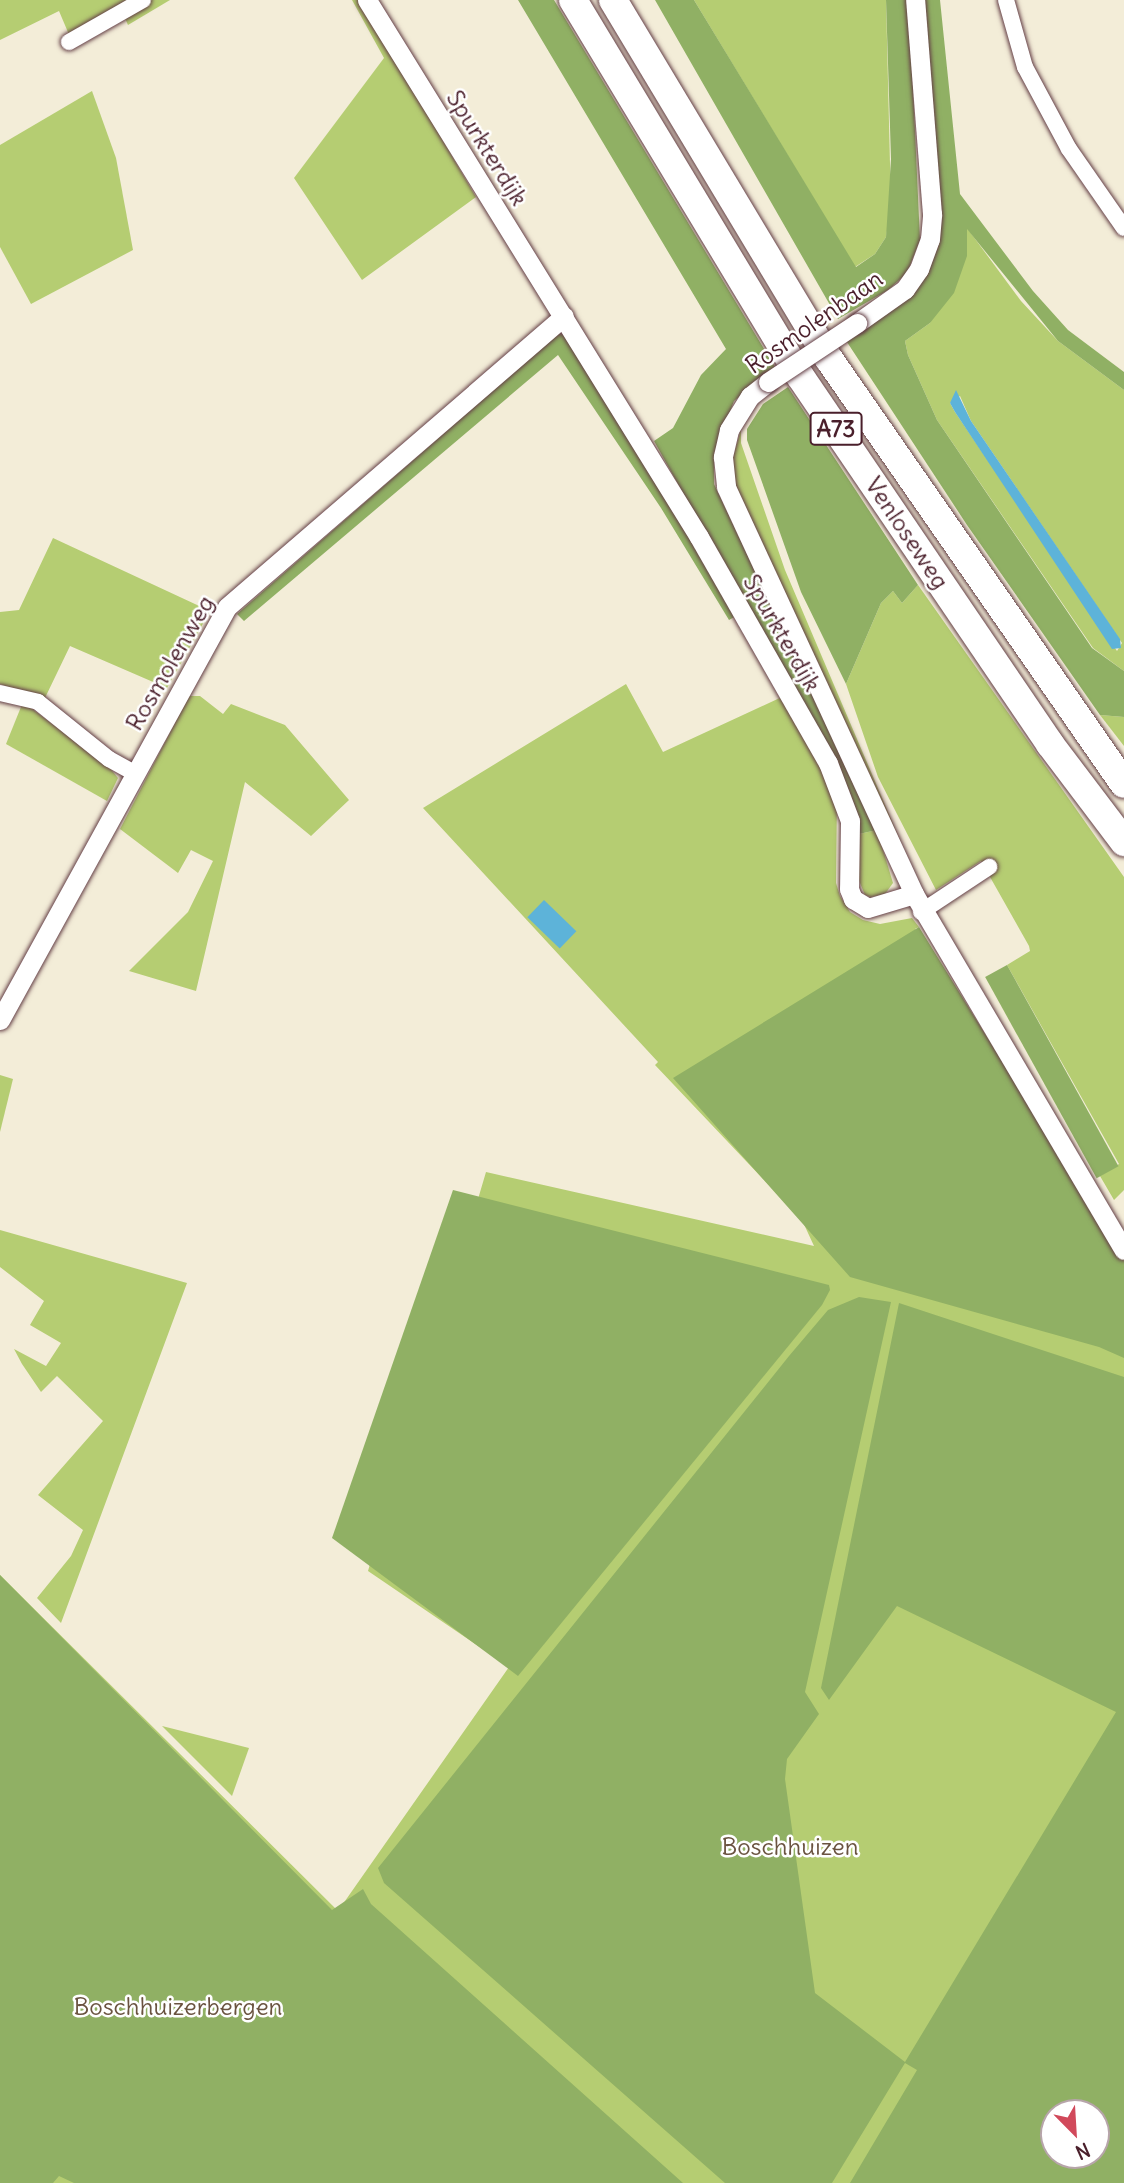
<!DOCTYPE html>
<html>
<head>
<meta charset="utf-8">
<style>
  body { margin:0 }
  #map { position:relative; width:1124px; height:2183px; overflow:hidden; background:#f3edd8; font-family:Delius,sans-serif }
  div>[style] { position:absolute }
  [style*='--x'] { left:calc(var(--x)*1px); top:calc(var(--y)*1px); width:calc(var(--w)*1px); rotate:calc(var(--a)*1deg) }
  .green>* { inset:0; background:#b5cd72 }
  .forest>* { inset:0; background:#90b064; transform-origin:0 0 }
  .water>* { inset:0; background:#5db3d9; transform-origin:0 0 }
  .roads { filter:drop-shadow(0 0 2px #633e45) drop-shadow(0 0 2px #633e45) }
  .minor>* { height:16px; margin:-8px; padding:0 8px; transform-origin:8px; border-radius:8px; background:#fff }
  .tertiary>* { height:19px; margin:-9.5px; padding:0 9.5px; transform-origin:9.5px; border-radius:9.5px; background:#fff }
  .motorway>* { height:28px; margin:-14px; padding:0 14px; transform-origin:14px; border-radius:14px; background:#fff }
  .bridges { filter:drop-shadow(0 0 2px #633e45) drop-shadow(0 0 2px #633e45) }
  .tertiary-bridge>* { height:19px; margin:-9.5px; padding:0 9.5px; transform-origin:9.5px; border-radius:9.5px; background:#fff }
  span { translate:-50% -50%; white-space:nowrap; text-align:center; line-height:1.15; -webkit-text-stroke:5px #fff; paint-order:stroke }
  .shield-label span { padding:2px 5px; background:#fff; border:2px solid; border-radius:5px; -webkit-text-stroke-width:0 }
  .shield-label { font-size:23px; color:#4a1f2b; font-weight:700 }
  .street-label { font-size:24px; color:#4a1f2b }
  .park-label { font-size:24px; color:#6a5340 }
  .north { position:absolute; left:1040px; top:2099px; width:70px; height:70px; box-sizing:border-box; background:#fff; border:2px solid #b7a5aa; border-radius:50%; rotate:156deg; font-size:19px; font-weight:700; line-height:28px; text-align:center; color:#4a1f2b }
  .north::after { content:''; display:block; margin:auto; width:24px; height:32px; background:#d1495b; clip-path:polygon(50% 0,100% 100%,50% 72%,0 100%) }
</style>
</head>
<body>
<div id="map">
  <div class="green">
    <i style="clip-path:polygon(0 0,133px 0,70px 37px,59px 11px,0 40px)"></i>
    <i style="clip-path:polygon(148px 0,170px 0,128px 25px,123px 14px)"></i>
    <i style="clip-path:polygon(352px 0,360px 0,476px 197px,362px 280px,294px 178px,384px 58px)"></i>
    <i style="clip-path:polygon(694px 0,886px 0,891px 205px,886px 237px,875px 254px,855px 267px)"></i>
    <i style="clip-path:polygon(92px 91px,116px 158px,133px 250px,31px 304px,0 247px,0 145px)"></i>
    <i style="clip-path:polygon(evenodd,967px 228px,1021px 301px,1058px 341px,1124px 390px,1124px 671px,1093px 648px,937px 420px,908px 355px,905px 341px,930px 323px,967px 228px,960px 396px,971px 421px,1122px 643px,1117px 651px,955px 412px,950px 403px,960px 396px)"></i>
    <i style="clip-path:polygon(741px 429px,741px 443px,785px 570px,906px 854px,735px 489px,732px 461px)"></i>
    <i style="clip-path:polygon(53px 538px,210px 611px,167px 688px,70px 646px,44px 700px,0 684px,0 612px,19px 610px)"></i>
    <i style="clip-path:polygon(918px 585px,1124px 877px,1124px 1190px,1114px 1200px,1100px 1176px,1119px 1164px,1007px 965px,1030px 951px,1029px 946px,981px 861px,936px 890px,878px 777px,846px 684px,881px 603px,893px 591px,902px 603px)"></i>
    <i style="clip-path:polygon(evenodd,626px 684px,663px 752px,784px 696px,837px 797px,836px 883px,840px 896px,850px 912px,863px 920px,880px 924px,912px 918px,919px 927px,915px 929px,1124px 1251px,1124px 2183px,0 2183px,0 1575px,338px 1911px,509px 1667px,368px 1571px,486px 1172px,814px 1246px,802px 1220px,655px 1065px,658px 1062px,423px 808px,626px 684px,1054px 2113px,1096px 2113px,1096px 2155px,1054px 2155px,1054px 2113px)"></i>
    <i style="clip-path:polygon(189px 696px,200px 696px,223px 714px,231px 704px,285px 725px,349px 800px,311px 836px,245px 782px,196px 991px,129px 971px,188px 912px,213px 861px,191px 850px,178px 873px,120px 829px)"></i>
    <i style="clip-path:polygon(23px 702px,109px 767px,118px 778px,107px 801px,6px 744px)"></i>
    <i style="clip-path:polygon(1100px 715px,1124px 717px,1124px 746px)"></i>
    <i style="clip-path:polygon(877px 830px,893px 883px,885px 894px,871px 897px,865px 895px,855px 871px,859px 834px)"></i>
    <i style="clip-path:polygon(0 1075px,13px 1079px,0 1132px)"></i>
    <i style="clip-path:polygon(0 1230px,187px 1283px,61px 1623px,37px 1598px,71px 1556px,83px 1530px,38px 1495px,103px 1421px,57px 1376px,41px 1392px,22px 1364px,14px 1349px,46px 1366px,61px 1343px,30px 1325px,44px 1301px,0 1267px)"></i>
    <i style="clip-path:polygon(162px 1726px,249px 1748px,232px 1796px)"></i>
  </div>
  <div class="forest">
    <i style="clip-path:polygon(518px 0,554px 0,775px 367px,734px 401px,714px 453px,714px 484px,877px 830px,859px 834px,860px 820px,849px 790px,654px 441px,673px 428px,701px 375px,726px 349px)"></i>
    <i style="clip-path:polygon(655px 0,694px 0,856px 267px,875px 254px,886px 237px,891px 159px,886px 0,909px 0,920px 240px,907px 273px,888px 290px,838px 319px)"></i>
    <i style="clip-path:polygon(923px 0,940px 0,960px 194px,1033px 291px,1068px 330px,1124px 372px,1124px 390px,1058px 341px,967px 229px,967px 256px,954px 293px,930px 323px,905px 341px,908px 355px,937px 420px,1092px 648px,1124px 671px,1124px 717px,1100px 715px,967px 525px,845px 339px,877px 317px,940px 223px)"></i>
    <i style="clip-path:polygon(558px 334px,570px 335px,736px 616px,729px 620px,661px 508px,558px 355px,244px 621px,237px 614px)"></i>
    <i style="clip-path:polygon(788px 387px,918px 585px,902px 603px,893px 591px,881px 603px,846px 684px,801px 592px,747px 440px,747px 429px,763px 404px)"></i>
    <i style="clip-path:polygon(919px 927px,1124px 1259px,1124px 1358px,1099px 1347px,850px 1277px,673px 1078px)"></i>
    <i style="left:1007px;top:965px;width:230px;height:25px;rotate:61deg"></i>
    <i style="clip-path:polygon(453px 1190px,829px 1285px,830px 1290px,822px 1305px,518px 1676px,332px 1538px)"></i>
    <i style="clip-path:polygon(evenodd,859px 1297px,891px 1302px,805px 1692px,819px 1714px,787px 1759px,785px 1779px,815px 1993px,905px 2062px,1116px 1712px,897px 1606px,829px 1700px,821px 1688px,899px 1303px,1124px 1377px,1124px 2183px,850px 2183px,917px 2070px,905px 2063px,832px 2183px,725px 2183px,384px 1883px,378px 1868px,789px 1356px,828px 1310px,859px 1297px,1096px 2113px,1096px 2155px,1054px 2155px,1054px 2113px,1096px 2113px)"></i>
    <i style="clip-path:polygon(0 1575px,332px 1910px,363px 1889px,371px 1904px,683px 2183px,74px 2183px,59px 2176px,53px 2183px,0 2183px)"></i>
  </div>
  <div class="water">
    <i style="clip-path:polygon(956px 390px,971px 421px,1120px 639px,1121px 648px,1112px 649px,955px 412px,950px 403px)"></i>
    <i style="left:544px;top:900px;width:45px;height:24px;rotate:44deg"></i>
  </div>
  <div class="roads">
    <div class="minor">
      <i style="--x:1006;--y:0;--w:70;--a:74.2"></i>
      <i style="--x:1025;--y:67;--w:93;--a:61.8"></i>
      <i style="--x:1069;--y:149;--w:96;--a:55.2"></i>
      <i style="--x:69;--y:42;--w:85;--a:-29.6"></i>
      <i style="--x:0;--y:693;--w:39;--a:13"></i>
      <i style="--x:38;--y:702;--w:91;--a:38.8"></i>
      <i style="--x:109;--y:759;--w:31;--a:29"></i>
      <i style="--x:921;--y:912;--w:82;--a:-33.5"></i>
    </div>
    <div class="tertiary">
      <i style="--x:367;--y:0;--w:631;--a:58.27"></i>
      <i style="--x:699;--y:537;--w:260;--a:60.3"></i>
      <i style="--x:828;--y:763;--w:62;--a:69.2"></i>
      <i style="--x:850;--y:821;--w:68;--a:90.8"></i>
      <i style="--x:849;--y:889;--w:11;--a:68"></i>
      <i style="--x:853;--y:899;--w:17;--a:31"></i>
      <i style="--x:868;--y:908;--w:48;--a:-16.9"></i>
      <i style="--x:914;--y:894;--w:413;--a:59.5"></i>
      <i style="--x:857;--y:323;--w:59;--a:-35.3"></i>
      <i style="--x:905;--y:289;--w:24;--a:-55"></i>
      <i style="--x:919;--y:269;--w:32;--a:-70"></i>
      <i style="--x:930;--y:239;--w:25;--a:-85"></i>
      <i style="--x:932;--y:214;--w:215;--a:-94.5"></i>
      <i style="--x:768;--y:382;--w:23;--a:142"></i>
      <i style="--x:750;--y:396;--w:40;--a:122"></i>
      <i style="--x:729;--y:430;--w:28;--a:103"></i>
      <i style="--x:723;--y:457;--w:30;--a:84"></i>
      <i style="--x:726;--y:487;--w:448;--a:65.2"></i>
      <i style="--x:0;--y:1020;--w:471;--a:-61.2"></i>
      <i style="--x:227;--y:607;--w:445;--a:-40.8"></i>
    </div>
    <div class="motorway">
      <i style="--x:573;--y:0;--w:439;--a:58.9"></i>
      <i style="--x:800;--y:376;--w:445;--a:55.8"></i>
      <i style="--x:1050;--y:744;--w:123;--a:52.9"></i>
      <i style="--x:613;--y:0;--w:419;--a:59"></i>
      <i style="--x:829;--y:359;--w:517;--a:55.23"></i>
    </div>
  </div>
  <div class="bridges">
    <div class="tertiary-bridge">
      <i style="--x:768;--y:382;--w:107;--a:-33.5"></i>
    </div>
  </div>
  <div class="shield-label">
    <span style="left:836px;top:429px">A73</span>
  </div>
  <div class="street-label">
    <span style="left:487px;top:148px;rotate:58deg">Spurkterdijk</span>
    <span style="left:814px;top:322px;rotate:-35deg">Rosmolenbaan</span>
    <span style="left:907px;top:533px;rotate:56deg">Venloseweg</span>
    <span style="left:782px;top:633px;rotate:60deg">Spurkterdijk</span>
    <span style="left:170px;top:663px;rotate:-60deg">Rosmolenweg</span>
  </div>
  <div class="park-label">
    <span style="left:790px;top:1847px">Boschhuizen</span>
    <span style="left:178px;top:2007px">Boschhuizerbergen</span>
  </div>
  <div class="north">N</div>
</div>
</body>
</html>
